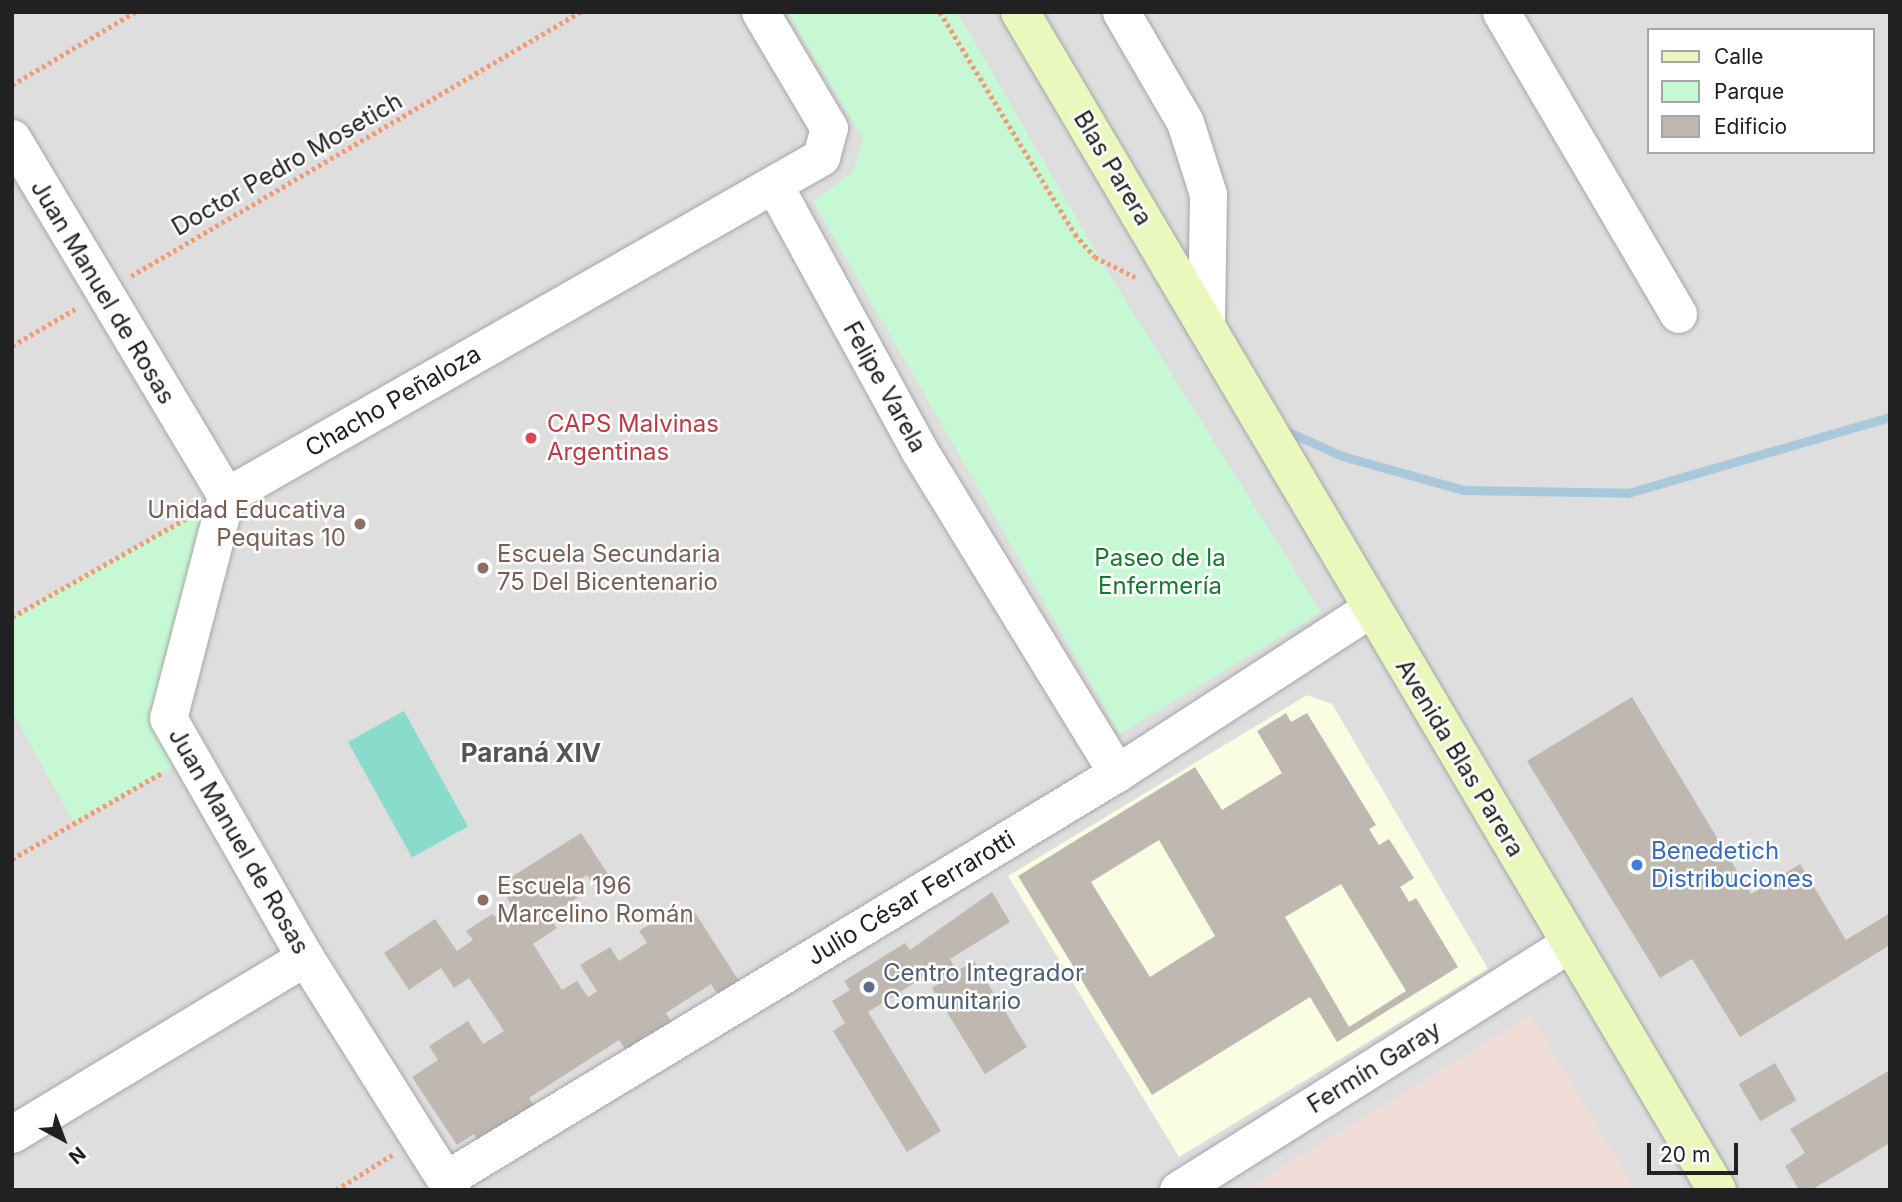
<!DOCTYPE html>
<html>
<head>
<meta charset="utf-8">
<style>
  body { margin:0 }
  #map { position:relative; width:1902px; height:1202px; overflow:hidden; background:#f1efe7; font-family:Inter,sans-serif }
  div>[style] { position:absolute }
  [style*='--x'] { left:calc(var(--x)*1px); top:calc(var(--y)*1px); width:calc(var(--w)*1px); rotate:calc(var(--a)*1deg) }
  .residential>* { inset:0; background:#dfdede }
  .commercial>* { inset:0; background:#f0ddd8 }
  .education>* { inset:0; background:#f9fee3 }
  .park>* { inset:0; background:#c7f8d4 }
  .pitch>* { inset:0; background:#89dccc; transform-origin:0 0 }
  .stream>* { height:9px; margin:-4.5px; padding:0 4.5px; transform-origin:4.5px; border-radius:4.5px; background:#aac8dc }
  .building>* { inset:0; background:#beb8b1; transform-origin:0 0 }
  .path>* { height:4.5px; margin-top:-2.25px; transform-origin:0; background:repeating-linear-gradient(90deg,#f59974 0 3.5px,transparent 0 7px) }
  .roads { filter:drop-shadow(0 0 2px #a5a5a5) drop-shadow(0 0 2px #a5a5a5) }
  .street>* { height:37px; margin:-18.5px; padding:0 18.5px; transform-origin:18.5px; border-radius:18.5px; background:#fff }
  .secondary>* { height:38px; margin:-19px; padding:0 19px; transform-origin:19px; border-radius:19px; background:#eaf8be }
  .dots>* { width:19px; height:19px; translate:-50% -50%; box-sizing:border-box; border:4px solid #fff; border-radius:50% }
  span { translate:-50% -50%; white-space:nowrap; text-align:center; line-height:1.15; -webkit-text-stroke:5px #fff; paint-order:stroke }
  .street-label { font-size:24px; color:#212121 }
  .health-label { font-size:24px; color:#be3a42 }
  .left { translate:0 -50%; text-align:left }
  .education-label { font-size:24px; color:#785e54 }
  .right { translate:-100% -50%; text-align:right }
  .park-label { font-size:24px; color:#107d2d }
  .shop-label { font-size:24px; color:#366cbe }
  .service-label { font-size:24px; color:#4e5e75 }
  .neighbourhood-label { font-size:26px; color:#545454; font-weight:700 }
  .frame { position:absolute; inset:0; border:14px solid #212121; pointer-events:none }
  .legend { position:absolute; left:1647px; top:28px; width:228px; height:126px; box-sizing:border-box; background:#fff; border:2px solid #a6a6a6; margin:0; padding:9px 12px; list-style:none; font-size:21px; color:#212121 }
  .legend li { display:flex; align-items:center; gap:14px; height:35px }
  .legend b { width:35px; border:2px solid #a6a6a6 }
  .north { position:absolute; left:28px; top:1104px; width:70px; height:70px; -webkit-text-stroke:5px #fff; paint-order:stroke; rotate:139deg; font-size:19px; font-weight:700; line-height:28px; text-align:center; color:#212121 }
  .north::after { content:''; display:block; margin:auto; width:24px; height:32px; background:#212121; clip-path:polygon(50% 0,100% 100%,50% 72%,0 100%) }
  .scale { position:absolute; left:1647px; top:1143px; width:91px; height:32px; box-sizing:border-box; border:4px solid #212121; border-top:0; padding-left:9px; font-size:21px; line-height:24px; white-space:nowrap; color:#212121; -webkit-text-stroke:5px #fff; paint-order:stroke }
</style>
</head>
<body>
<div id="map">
  <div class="residential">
    <i style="clip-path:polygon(evenodd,12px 12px,1890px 12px,1890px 1190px,12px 1190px,12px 12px,1648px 30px,1872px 30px,1872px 152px,1648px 152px,1648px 30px)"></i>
  </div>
  <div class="commercial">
    <i style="clip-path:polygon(1531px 1015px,1636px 1190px,1244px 1190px)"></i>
  </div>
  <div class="education">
    <i style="clip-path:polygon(1307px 695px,1332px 704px,1488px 969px,1179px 1157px,1008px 876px)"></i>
  </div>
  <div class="park">
    <i style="clip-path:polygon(787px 12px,957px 12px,1112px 279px,1321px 612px,1120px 734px,813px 201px,853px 172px,863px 138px)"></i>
    <i style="clip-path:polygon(226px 496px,168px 718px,188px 758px,74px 823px,12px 711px,12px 617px)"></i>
  </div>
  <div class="pitch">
    <i style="left:404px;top:711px;width:132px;height:64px;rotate:61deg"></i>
  </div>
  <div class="stream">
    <i style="--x:1280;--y:428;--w:68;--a:24.3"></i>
    <i style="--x:1342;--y:456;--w:127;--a:15.6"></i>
    <i style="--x:1464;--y:490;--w:164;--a:1"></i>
    <i style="--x:1628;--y:493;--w:273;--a:-16.2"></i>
  </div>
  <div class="building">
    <i style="clip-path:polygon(1632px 697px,1751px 894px,1800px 864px,1846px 940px,1890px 913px,1890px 945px,1740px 1037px,1692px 959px,1660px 978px,1527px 761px)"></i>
    <i style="clip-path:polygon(evenodd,1286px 713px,1291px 722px,1307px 713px,1376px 825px,1369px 829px,1379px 845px,1389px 839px,1414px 878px,1400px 887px,1409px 902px,1416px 898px,1458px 967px,1337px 1042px,1310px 997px,1152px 1095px,1018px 876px,1195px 767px,1222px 810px,1282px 773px,1257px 731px,1286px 713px,1159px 840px,1215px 936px,1150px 977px,1091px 882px,1159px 840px,1286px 713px,1341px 884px,1406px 991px,1349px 1027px,1285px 917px,1341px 884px)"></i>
    <i style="clip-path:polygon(581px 833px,608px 874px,593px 884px,587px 875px,571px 885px,578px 897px,549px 916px,557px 928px,533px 944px,562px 990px,577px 981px,588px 997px,597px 991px,580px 965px,610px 947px,619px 961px,647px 943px,639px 931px,667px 914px,671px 921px,692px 908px,739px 981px,718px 995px,711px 984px,666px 1013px,674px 1026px,629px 1055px,619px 1040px,529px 1098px,540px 1115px,485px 1151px,474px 1134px,457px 1145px,412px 1077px,438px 1060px,429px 1046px,468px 1021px,483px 1044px,504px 1031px,469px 978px,454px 988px,441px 968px,409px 990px,384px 953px,435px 919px,457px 951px,473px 940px,466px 931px,492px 914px,501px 921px,516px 912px,499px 885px)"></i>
    <i style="clip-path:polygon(992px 892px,1010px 922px,950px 959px,957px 971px,974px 961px,1027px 1047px,985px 1074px,932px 988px,946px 979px,938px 968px,868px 1012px,941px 1131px,907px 1152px,833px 1031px,845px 1023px,832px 1001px,850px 990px,844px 981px,905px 943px,910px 950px)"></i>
    <i style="left:1775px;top:1063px;width:43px;height:42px;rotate:60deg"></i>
    <i style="clip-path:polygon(1890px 1070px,1890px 1143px,1811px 1190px,1799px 1190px,1785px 1166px,1805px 1153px,1790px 1129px)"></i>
  </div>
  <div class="path">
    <i style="--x:940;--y:12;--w:260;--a:58.7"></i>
    <i style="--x:1075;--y:234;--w:30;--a:49"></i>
    <i style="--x:1095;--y:257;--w:45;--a:26.6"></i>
    <i style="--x:12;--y:85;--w:143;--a:-30.7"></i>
    <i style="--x:131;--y:276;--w:521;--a:-30.45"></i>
    <i style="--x:12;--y:346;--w:73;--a:-30.4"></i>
    <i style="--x:12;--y:617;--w:199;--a:-29.5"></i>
    <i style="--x:12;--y:859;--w:174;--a:-29.9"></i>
    <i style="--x:336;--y:1190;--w:66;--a:-32"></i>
  </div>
  <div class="roads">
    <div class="street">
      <i style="--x:1121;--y:12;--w:127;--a:59.8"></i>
      <i style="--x:1185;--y:122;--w:76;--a:72.3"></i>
      <i style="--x:1208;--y:194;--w:130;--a:90.9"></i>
      <i style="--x:1501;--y:12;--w:350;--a:59.6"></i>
      <i style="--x:12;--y:138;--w:417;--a:59.1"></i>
      <i style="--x:226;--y:496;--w:229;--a:104.6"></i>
      <i style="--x:168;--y:718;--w:275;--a:60.2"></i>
      <i style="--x:305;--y:957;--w:275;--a:57.8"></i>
      <i style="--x:774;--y:185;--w:302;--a:61.3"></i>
      <i style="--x:919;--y:450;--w:379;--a:58.5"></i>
      <i style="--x:226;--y:496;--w:685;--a:-29.67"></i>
      <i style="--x:821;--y:157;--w:30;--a:-75"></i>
      <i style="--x:829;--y:128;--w:135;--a:-120.7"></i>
      <i style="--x:12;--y:1134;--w:342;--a:-31.1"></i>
      <i style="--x:446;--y:1179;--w:784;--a:-31.18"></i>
      <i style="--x:1117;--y:773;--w:303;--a:-33"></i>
      <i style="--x:1178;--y:1190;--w:463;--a:-32.2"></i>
    </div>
    <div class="secondary">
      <i style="--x:1020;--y:12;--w:1369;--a:59.39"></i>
    </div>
  </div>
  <div class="dots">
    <i style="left:531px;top:438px;background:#e0444e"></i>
    <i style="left:360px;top:524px;background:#8d6e63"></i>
    <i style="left:483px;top:568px;background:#8d6e63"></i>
    <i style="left:1637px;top:865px;background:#3f7fe0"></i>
    <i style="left:483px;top:900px;background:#8d6e63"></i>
    <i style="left:869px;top:987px;background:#5c6f8a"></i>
  </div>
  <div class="street-label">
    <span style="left:287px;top:164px;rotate:-30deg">Doctor Pedro Mosetich</span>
    <span style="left:1113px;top:168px;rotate:59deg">Blas Parera</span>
    <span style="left:103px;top:292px;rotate:59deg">Juan Manuel de Rosas</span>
    <span style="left:885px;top:387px;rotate:61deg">Felipe Varela</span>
    <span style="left:393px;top:401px;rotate:-30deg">Chacho Peñaloza</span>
    <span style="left:1460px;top:758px;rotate:59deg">Avenida Blas Parera</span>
    <span style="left:239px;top:841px;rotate:60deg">Juan Manuel de Rosas</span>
    <span style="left:911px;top:898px;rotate:-31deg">Julio César Ferrarotti</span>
    <span style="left:1374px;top:1067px;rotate:-32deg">Fermín Garay</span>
  </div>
  <div class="health-label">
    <span class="left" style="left:547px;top:438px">CAPS Malvinas<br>Argentinas</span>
  </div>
  <div class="education-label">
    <span class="right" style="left:346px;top:524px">Unidad Educativa<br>Pequitas 10</span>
    <span class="left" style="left:497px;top:568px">Escuela Secundaria<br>75 Del Bicentenario</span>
    <span class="left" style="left:497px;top:900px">Escuela 196<br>Marcelino Román</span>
  </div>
  <div class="park-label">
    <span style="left:1160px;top:572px">Paseo de la<br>Enfermería</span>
  </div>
  <div class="shop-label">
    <span class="left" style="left:1651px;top:865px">Benedetich<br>Distribuciones</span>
  </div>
  <div class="service-label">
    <span class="left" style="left:883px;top:987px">Centro Integrador<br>Comunitario</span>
  </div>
  <div class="neighbourhood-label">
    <span style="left:531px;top:753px">Paraná XIV</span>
  </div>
  <div class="frame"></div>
  <ul class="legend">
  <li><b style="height:9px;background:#eaf8be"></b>Calle</li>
  <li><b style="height:19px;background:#c7f8d4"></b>Parque</li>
  <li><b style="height:19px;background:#beb8b1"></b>Edificio</li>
  </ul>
  <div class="north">N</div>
  <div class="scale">20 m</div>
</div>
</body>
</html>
